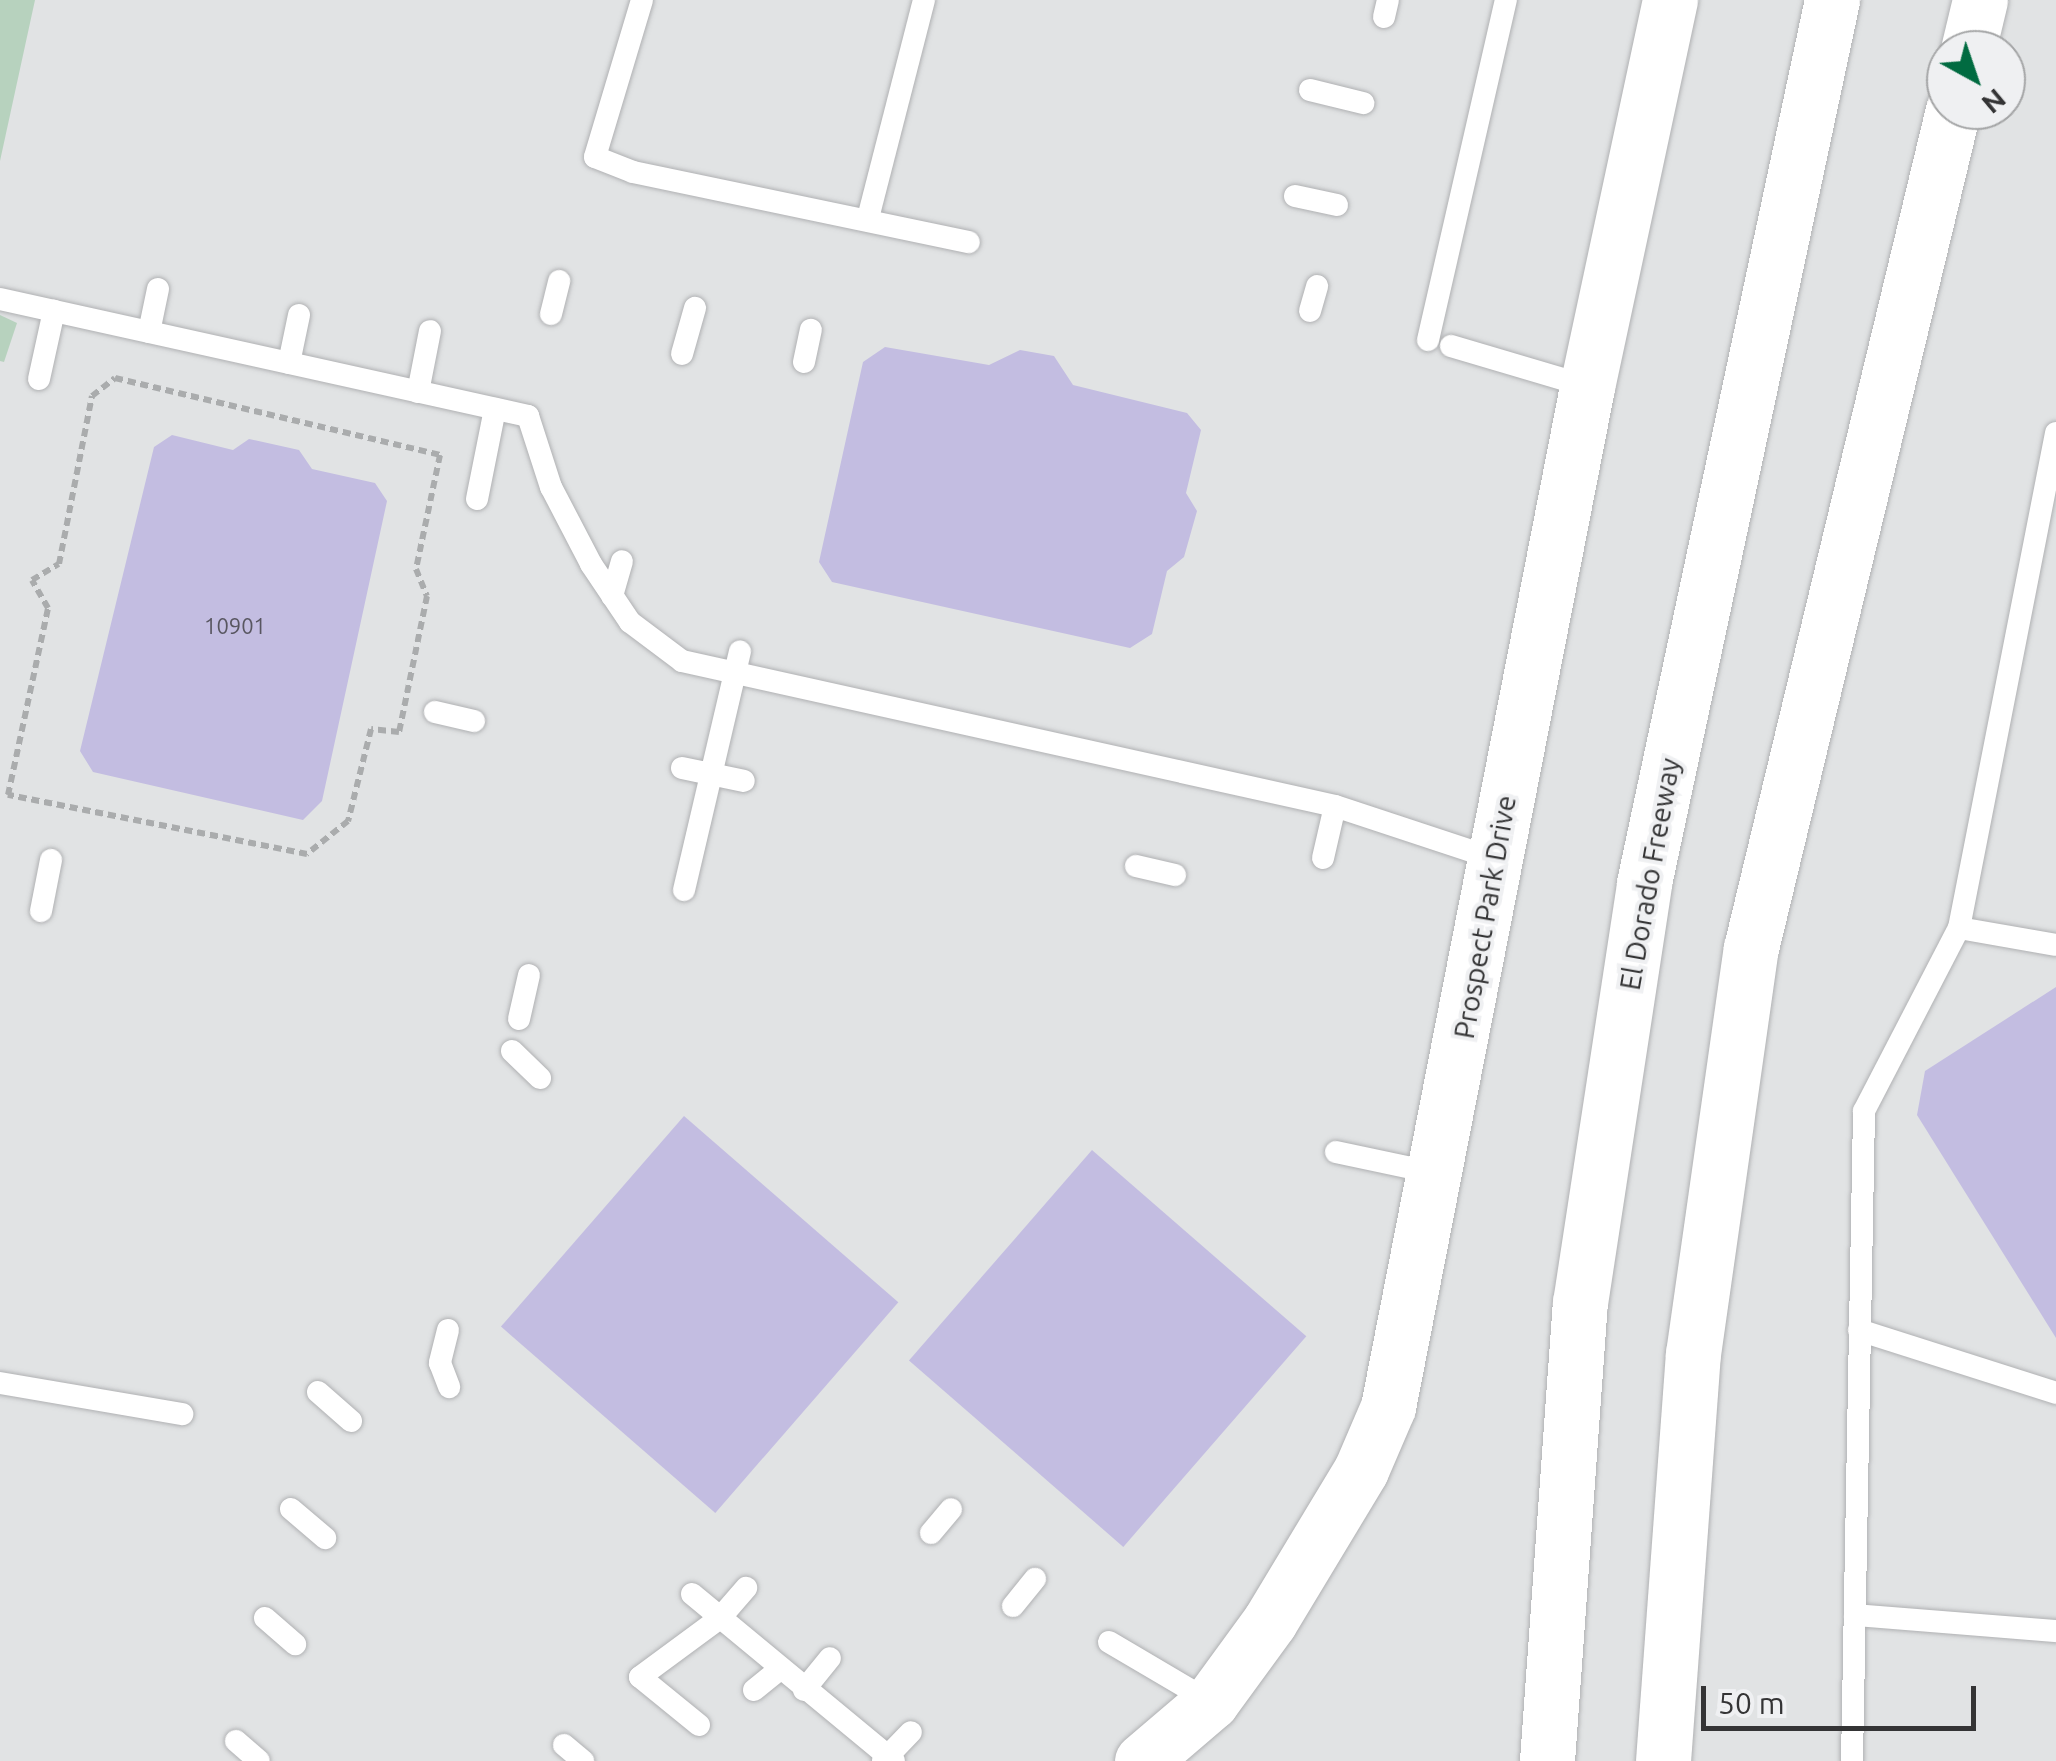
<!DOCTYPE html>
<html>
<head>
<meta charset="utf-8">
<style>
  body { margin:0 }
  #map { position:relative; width:2056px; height:1761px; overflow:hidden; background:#e1e3e4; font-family:Ubuntu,sans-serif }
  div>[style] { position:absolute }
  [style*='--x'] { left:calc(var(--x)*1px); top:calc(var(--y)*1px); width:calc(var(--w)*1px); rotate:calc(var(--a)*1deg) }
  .green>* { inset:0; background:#b7d2be }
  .building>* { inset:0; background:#c3bde1; transform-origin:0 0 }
  .path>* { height:6px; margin-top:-3px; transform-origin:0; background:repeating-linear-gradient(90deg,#aaacad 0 8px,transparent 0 13px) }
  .roads { filter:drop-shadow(0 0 2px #b0b1b3) drop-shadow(0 0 2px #b0b1b3) }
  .service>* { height:22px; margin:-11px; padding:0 11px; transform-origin:11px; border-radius:11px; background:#fff }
  .tertiary>* { height:55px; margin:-27.5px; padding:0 27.5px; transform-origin:27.5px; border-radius:27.5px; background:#fff }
  .motorway>* { height:55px; margin:-27.5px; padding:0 27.5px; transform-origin:27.5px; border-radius:27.5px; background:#fff }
  span { translate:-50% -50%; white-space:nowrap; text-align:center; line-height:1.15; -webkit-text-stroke:8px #eff0f2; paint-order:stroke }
  .number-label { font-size:22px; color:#585660 }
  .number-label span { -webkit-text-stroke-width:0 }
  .street-label { font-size:28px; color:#343435 }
  .north { position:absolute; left:1926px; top:30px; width:100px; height:100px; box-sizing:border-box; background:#eff0f2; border:2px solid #a4a5a6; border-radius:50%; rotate:140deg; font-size:28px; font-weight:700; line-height:40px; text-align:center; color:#343435 }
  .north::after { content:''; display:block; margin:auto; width:35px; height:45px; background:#016b41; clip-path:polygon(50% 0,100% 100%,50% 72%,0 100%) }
  .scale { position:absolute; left:1701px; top:1686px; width:275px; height:45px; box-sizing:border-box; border:5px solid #343435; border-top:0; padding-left:12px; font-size:30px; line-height:35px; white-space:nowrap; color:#343435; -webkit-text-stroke:8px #eff0f2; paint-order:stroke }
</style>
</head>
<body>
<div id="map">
  <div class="green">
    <i style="clip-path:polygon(0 0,35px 0,0 161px)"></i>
    <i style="clip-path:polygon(0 315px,17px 323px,4px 362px,0 361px)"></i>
  </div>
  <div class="building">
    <i style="clip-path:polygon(885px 347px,989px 365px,1020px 350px,1054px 356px,1073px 385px,1187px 413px,1201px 430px,1186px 493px,1197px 511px,1184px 557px,1167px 571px,1152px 634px,1130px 648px,832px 582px,819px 562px,863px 362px)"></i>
    <i style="clip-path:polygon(172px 435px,233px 450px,249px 439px,299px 450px,312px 469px,375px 483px,387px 501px,322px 801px,303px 820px,93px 772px,80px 751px,154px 447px)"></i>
    <i style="clip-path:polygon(2056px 987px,2056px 1338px,1917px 1115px,1925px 1071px)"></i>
    <i style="left:684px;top:1116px;width:284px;height:279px;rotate:41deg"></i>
    <i style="left:1092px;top:1150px;width:284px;height:279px;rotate:41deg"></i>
  </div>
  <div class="path">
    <i style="--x:115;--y:378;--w:334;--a:13.3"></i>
    <i style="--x:440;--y:455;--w:116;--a:101.9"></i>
    <i style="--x:416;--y:569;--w:29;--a:68"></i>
    <i style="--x:427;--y:596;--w:139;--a:101.6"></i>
    <i style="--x:399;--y:732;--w:28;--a:-174"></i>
    <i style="--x:371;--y:729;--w:95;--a:104"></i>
    <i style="--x:348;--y:821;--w:53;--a:141.2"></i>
    <i style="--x:307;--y:854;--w:305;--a:-168.8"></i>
    <i style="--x:8;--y:795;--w:191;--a:-77.9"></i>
    <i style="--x:48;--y:608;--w:32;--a:-120"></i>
    <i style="--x:32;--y:580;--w:31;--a:-31"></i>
    <i style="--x:59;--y:564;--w:171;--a:-78.9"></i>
    <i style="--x:92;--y:396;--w:29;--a:-38"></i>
  </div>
  <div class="roads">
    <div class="service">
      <i style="--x:642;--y:0;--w:164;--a:106.7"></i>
      <i style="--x:595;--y:157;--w:41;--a:21.5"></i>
      <i style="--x:633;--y:172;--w:343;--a:11.8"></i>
      <i style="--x:1384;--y:17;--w:17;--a:-77"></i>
      <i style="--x:1310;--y:90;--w:55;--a:13.8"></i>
      <i style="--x:1295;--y:196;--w:43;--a:12.1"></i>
      <i style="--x:868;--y:218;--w:225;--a:-75.6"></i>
      <i style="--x:0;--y:299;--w:541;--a:12.49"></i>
      <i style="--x:528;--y:416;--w:75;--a:72.1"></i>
      <i style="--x:551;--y:487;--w:87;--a:62.5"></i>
      <i style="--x:591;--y:564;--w:70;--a:56.1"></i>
      <i style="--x:630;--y:622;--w:65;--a:36.9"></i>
      <i style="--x:682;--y:661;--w:669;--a:12.52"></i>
      <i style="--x:1335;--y:806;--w:169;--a:18.3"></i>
      <i style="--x:1310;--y:311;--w:26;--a:-74"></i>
      <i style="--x:551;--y:314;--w:34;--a:-76"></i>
      <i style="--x:149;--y:332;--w:44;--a:-78.2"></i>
      <i style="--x:1428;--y:340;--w:349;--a:-77.1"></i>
      <i style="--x:1451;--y:346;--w:141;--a:16.5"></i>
      <i style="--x:682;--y:354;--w:48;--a:-74.2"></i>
      <i style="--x:804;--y:362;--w:33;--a:-78"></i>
      <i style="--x:289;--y:363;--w:49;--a:-78.2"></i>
      <i style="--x:39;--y:379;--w:70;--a:-77.6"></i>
      <i style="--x:418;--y:392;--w:62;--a:-78.9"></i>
      <i style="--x:2056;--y:433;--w:504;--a:101.09"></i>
      <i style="--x:1959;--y:928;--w:98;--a:9.9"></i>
      <i style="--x:477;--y:499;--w:92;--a:-78.7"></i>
      <i style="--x:612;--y:596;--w:36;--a:-74"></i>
      <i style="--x:435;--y:712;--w:40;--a:13"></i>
      <i style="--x:682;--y:768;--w:63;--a:11.8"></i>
      <i style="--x:1323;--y:858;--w:53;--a:-77"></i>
      <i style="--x:1136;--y:866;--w:40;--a:13"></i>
      <i style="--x:684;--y:890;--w:245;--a:-76.8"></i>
      <i style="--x:41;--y:911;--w:52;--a:-78.9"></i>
      <i style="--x:519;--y:1019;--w:45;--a:-77.2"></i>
      <i style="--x:512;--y:1051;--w:39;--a:44"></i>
      <i style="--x:1336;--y:1152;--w:101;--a:12"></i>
      <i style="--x:448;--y:1330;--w:34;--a:104"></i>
      <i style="--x:440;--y:1363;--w:26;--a:69"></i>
      <i style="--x:1859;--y:1330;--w:207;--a:17.7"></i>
      <i style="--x:0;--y:1383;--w:185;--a:9.7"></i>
      <i style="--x:318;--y:1392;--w:44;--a:41.3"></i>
      <i style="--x:291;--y:1509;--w:45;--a:40.5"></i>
      <i style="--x:931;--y:1533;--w:31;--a:-50"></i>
      <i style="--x:692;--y:1594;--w:262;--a:39.6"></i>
      <i style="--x:1013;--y:1606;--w:35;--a:-51"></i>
      <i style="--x:1855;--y:1615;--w:202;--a:4.6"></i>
      <i style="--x:265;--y:1618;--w:40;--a:41"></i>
      <i style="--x:1109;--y:1642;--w:118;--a:30.5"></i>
      <i style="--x:754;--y:1690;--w:33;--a:-39"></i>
      <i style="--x:804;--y:1690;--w:41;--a:-50.9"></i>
      <i style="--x:699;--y:1725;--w:76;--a:-140.9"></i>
      <i style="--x:640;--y:1677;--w:99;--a:-36.4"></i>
      <i style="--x:720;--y:1618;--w:40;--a:-49"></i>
      <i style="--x:236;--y:1741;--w:30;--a:41"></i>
      <i style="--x:564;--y:1745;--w:25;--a:40"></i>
      <i style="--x:883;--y:1761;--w:40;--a:-46"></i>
      <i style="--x:1852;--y:1761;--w:650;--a:-88.94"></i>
      <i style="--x:1864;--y:1111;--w:206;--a:-62.6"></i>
    </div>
    <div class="tertiary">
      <i style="--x:1142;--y:1761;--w:91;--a:-40.5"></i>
      <i style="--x:1211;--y:1702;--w:100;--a:-53.9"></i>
      <i style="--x:1270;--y:1621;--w:176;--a:-58.9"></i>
      <i style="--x:1361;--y:1470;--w:69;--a:-66.8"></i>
      <i style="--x:1388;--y:1407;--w:1039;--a:-78.96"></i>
      <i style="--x:1587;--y:387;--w:396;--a:-77.9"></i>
    </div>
    <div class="motorway">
      <i style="--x:1968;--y:50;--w:51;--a:-76.5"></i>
      <i style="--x:1547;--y:1761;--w:459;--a:-85.9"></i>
      <i style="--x:1580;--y:1303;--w:425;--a:-81.3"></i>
      <i style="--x:1644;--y:883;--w:903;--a:-77.98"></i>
      <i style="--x:1663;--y:1761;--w:408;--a:-85.8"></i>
      <i style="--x:1693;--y:1354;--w:410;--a:-81.9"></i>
      <i style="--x:1751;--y:948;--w:862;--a:-76.45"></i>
    </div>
  </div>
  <div class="number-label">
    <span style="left:235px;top:626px">10901</span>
  </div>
  <div class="street-label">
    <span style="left:1650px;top:874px;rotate:-80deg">El Dorado Freeway</span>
    <span style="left:1485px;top:917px;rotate:-80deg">Prospect Park Drive</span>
  </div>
  <div class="north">N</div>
  <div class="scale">50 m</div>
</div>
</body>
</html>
